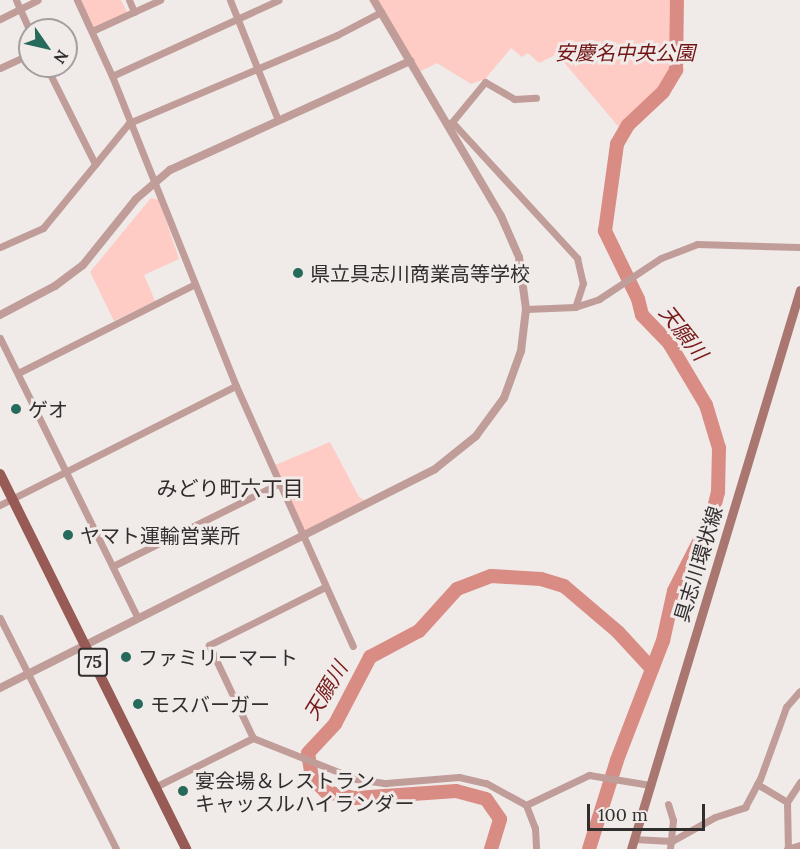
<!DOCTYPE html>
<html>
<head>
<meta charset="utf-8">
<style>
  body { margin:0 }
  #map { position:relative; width:800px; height:849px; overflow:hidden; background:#f0eae9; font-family:Lora,"Noto Sans JP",serif }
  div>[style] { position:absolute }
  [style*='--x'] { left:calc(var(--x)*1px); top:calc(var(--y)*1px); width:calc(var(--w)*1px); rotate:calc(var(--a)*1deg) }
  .green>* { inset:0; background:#fecbc5 }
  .river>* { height:14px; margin:-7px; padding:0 7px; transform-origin:7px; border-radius:7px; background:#d98c84 }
  .minor>* { height:7px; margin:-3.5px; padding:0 3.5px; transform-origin:3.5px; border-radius:3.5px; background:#c09d98 }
  .tertiary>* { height:8px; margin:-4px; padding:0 4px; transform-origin:4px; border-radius:4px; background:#c09d98 }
  .secondary>* { height:9px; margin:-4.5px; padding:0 4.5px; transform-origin:4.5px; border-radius:4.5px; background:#a97670 }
  .primary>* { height:10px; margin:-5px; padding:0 5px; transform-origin:5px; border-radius:5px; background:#975a54 }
  .dots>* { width:16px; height:16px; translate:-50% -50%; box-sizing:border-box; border:3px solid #f0eae9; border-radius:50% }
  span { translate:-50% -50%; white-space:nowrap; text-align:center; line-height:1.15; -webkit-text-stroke:6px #f0eae9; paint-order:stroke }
  .shield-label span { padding:2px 4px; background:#f0eae9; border:2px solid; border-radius:4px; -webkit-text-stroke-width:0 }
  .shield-label { font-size:18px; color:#312e2e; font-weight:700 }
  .park-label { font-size:20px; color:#701414; font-style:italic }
  .poi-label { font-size:20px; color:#312e2e }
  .left { translate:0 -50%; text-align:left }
  .street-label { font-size:20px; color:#312e2e }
  .water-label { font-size:21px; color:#751a19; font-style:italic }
  .neighbourhood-label { font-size:21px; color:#302b2a }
  .north { position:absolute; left:18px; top:18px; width:60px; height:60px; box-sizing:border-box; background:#f0eae9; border:2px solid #a49f9e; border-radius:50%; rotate:124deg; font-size:16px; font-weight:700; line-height:24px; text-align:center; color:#312e2e }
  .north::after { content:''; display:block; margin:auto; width:21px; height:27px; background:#266a5c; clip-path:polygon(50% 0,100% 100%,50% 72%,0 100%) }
  .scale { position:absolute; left:587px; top:804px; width:118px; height:27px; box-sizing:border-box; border:3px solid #312e2e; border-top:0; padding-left:8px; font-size:18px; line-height:21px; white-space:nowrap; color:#312e2e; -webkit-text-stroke:4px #f0eae9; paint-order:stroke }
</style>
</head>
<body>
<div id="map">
  <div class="green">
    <i style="clip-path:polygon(77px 0,121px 0,128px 14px,92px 31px)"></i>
    <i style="clip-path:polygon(374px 0,678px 0,676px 70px,663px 92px,623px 132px,557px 54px,539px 63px,528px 53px,522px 57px,511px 48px,485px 79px,471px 84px,437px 63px,419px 72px)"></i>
    <i style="clip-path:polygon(151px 198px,159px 200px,179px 259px,144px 275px,155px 301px,114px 321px,90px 272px)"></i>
    <i style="clip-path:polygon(330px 442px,359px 497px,368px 503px,301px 536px,273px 466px)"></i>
  </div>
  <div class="river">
    <i style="--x:491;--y:849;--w:31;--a:-73"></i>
    <i style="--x:500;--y:819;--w:24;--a:-125"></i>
    <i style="--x:486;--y:799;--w:31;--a:-165"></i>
    <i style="--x:456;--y:791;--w:101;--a:176"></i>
    <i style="--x:355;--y:798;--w:30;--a:-168"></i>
    <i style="--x:326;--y:792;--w:20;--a:-135"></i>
    <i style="--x:312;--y:778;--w:25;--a:-99"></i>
    <i style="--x:308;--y:753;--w:40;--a:-47"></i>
    <i style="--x:335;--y:724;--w:76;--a:-62.4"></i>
    <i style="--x:370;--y:657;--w:55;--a:-28"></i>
    <i style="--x:419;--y:631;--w:57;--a:-47.9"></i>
    <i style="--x:457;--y:589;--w:36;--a:-21"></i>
    <i style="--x:491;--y:576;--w:50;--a:3.4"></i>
    <i style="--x:541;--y:579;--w:24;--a:17"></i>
    <i style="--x:564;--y:586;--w:71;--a:40.4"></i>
    <i style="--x:618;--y:632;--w:50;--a:47.4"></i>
    <i style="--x:589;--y:849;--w:93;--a:-72.5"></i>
    <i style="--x:617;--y:760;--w:128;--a:-68.9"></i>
    <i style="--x:663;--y:641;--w:51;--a:-77.6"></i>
    <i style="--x:674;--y:591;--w:84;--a:-63.1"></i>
    <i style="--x:712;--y:516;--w:25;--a:-76"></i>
    <i style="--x:718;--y:492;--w:44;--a:-88.7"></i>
    <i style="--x:719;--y:448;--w:45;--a:-106.8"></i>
    <i style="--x:706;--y:405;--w:72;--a:-120.8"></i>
    <i style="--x:669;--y:343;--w:39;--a:-134"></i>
    <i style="--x:642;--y:315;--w:16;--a:-104"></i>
    <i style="--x:638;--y:299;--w:76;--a:-115.9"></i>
    <i style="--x:605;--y:231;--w:88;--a:-82.1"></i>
    <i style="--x:617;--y:144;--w:22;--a:-60"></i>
    <i style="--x:628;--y:125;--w:48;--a:-43.3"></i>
    <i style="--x:663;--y:92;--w:26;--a:-59"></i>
    <i style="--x:676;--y:70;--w:70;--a:-89.2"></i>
  </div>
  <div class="minor">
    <i style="--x:16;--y:0;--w:34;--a:66"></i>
    <i style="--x:77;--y:0;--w:84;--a:65.3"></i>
    <i style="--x:112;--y:76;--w:334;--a:68.2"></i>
    <i style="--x:236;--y:386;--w:285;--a:65.8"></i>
    <i style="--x:129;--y:0;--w:13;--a:67"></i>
    <i style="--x:230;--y:0;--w:129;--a:68.2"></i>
    <i style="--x:0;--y:19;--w:42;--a:-26.6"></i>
    <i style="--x:92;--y:31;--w:75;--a:-24.5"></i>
    <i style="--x:46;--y:66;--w:110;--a:63.4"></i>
    <i style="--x:0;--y:68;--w:33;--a:-25"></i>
    <i style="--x:112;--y:76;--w:183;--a:-24.5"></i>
    <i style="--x:452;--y:122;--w:52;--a:-50.5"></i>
    <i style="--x:485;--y:82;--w:34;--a:30"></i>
    <i style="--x:514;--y:99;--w:22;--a:-3"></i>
    <i style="--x:447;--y:124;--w:5;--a:-22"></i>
    <i style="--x:452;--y:122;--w:185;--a:47.4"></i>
    <i style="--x:577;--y:258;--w:26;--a:77"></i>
    <i style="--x:583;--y:283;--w:25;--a:108"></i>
    <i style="--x:0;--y:247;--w:47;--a:-23.8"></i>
    <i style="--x:43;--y:228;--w:136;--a:-50.7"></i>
    <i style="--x:129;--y:123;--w:226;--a:-22.9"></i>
    <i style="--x:337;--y:35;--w:50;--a:-27.6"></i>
    <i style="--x:526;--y:309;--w:49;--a:-2.3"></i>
    <i style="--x:575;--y:307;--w:25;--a:-18"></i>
    <i style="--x:599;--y:299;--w:74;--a:-33.5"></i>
    <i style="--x:661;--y:258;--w:39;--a:-21"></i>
    <i style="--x:697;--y:244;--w:103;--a:1.7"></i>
    <i style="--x:0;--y:338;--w:312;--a:63.8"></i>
    <i style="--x:18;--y:373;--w:198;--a:-26.7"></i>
    <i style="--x:0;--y:505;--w:264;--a:-26.8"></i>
    <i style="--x:113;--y:566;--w:184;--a:-26.4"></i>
    <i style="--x:325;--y:587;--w:130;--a:153.4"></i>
    <i style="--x:209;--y:645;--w:103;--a:64.7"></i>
    <i style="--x:253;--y:738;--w:111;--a:21.7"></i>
    <i style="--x:356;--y:779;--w:30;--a:8"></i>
    <i style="--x:386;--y:783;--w:73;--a:-4.7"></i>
    <i style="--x:459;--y:777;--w:28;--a:13"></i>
    <i style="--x:486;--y:783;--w:46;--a:28.8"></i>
    <i style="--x:526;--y:805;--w:25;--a:69"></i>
    <i style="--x:535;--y:828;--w:21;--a:87"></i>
    <i style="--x:0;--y:618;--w:258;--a:63.3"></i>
    <i style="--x:757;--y:784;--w:35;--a:31"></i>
    <i style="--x:787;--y:802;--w:47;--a:88.8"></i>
    <i style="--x:155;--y:787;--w:110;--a:-26.6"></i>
    <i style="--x:787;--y:802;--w:24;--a:-57"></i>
    <i style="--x:668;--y:804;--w:17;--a:73"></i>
    <i style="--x:673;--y:820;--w:29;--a:96"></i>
    <i style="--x:526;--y:805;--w:70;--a:-25.5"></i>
    <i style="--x:589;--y:775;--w:62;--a:9.3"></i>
    <i style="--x:634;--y:839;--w:38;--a:3"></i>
    <i style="--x:672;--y:841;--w:49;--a:-29.2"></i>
    <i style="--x:715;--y:817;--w:32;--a:-18"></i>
    <i style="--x:745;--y:807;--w:32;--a:-62"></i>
    <i style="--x:760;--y:779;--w:77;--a:-70.1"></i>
    <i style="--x:786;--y:707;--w:21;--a:-49"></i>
    <i style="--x:787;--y:849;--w:14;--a:-17"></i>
  </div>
  <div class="tertiary">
    <i style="--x:0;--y:315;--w:62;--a:-27.8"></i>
    <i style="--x:55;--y:286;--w:35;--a:-37"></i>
    <i style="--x:83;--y:265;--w:85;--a:-51.2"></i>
    <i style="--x:136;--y:199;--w:45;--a:-40.5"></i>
    <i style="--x:170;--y:170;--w:264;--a:-24.4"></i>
    <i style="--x:0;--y:688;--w:487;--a:-26.7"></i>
    <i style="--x:435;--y:469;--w:53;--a:-38.8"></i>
    <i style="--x:476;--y:436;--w:47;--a:-53.6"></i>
    <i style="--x:504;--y:398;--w:50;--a:-70.1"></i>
    <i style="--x:521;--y:351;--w:42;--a:-83.2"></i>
    <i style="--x:526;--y:309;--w:52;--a:-97.7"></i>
    <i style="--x:519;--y:257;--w:45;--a:-113.7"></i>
    <i style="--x:501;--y:216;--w:251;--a:-120.5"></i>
  </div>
  <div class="secondary">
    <i style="--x:631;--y:849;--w:584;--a:-73.18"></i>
  </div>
  <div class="primary">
    <i style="--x:0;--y:474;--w:419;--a:63.6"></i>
  </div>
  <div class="dots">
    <i style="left:298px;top:273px;background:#266a5c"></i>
    <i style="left:16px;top:409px;background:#266a5c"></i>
    <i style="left:68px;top:535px;background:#266a5c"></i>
    <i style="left:126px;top:657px;background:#266a5c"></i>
    <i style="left:138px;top:704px;background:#266a5c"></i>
    <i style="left:183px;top:791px;background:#266a5c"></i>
  </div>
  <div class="shield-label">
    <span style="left:93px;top:662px">75</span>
  </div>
  <div class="park-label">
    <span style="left:625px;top:52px">安慶名中央公園</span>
  </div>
  <div class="poi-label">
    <span class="left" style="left:310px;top:273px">県立具志川商業高等学校</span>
    <span class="left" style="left:28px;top:409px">ゲオ</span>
    <span class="left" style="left:80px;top:535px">ヤマト運輸営業所</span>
    <span class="left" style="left:138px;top:657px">ファミリーマート</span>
    <span class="left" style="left:150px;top:704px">モスバーガー</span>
    <span class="left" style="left:195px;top:792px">宴会場＆レストラン<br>キャッスルハイランダー</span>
  </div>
  <div class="street-label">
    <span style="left:698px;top:564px;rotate:-73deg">具志川環状線</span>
  </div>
  <div class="water-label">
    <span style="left:683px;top:333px;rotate:52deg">天願川</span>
    <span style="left:326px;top:691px;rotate:-59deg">天願川</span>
  </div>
  <div class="neighbourhood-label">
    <span style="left:230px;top:489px">みどり町六丁目</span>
  </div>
  <div class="north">N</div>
  <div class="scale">100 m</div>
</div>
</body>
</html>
